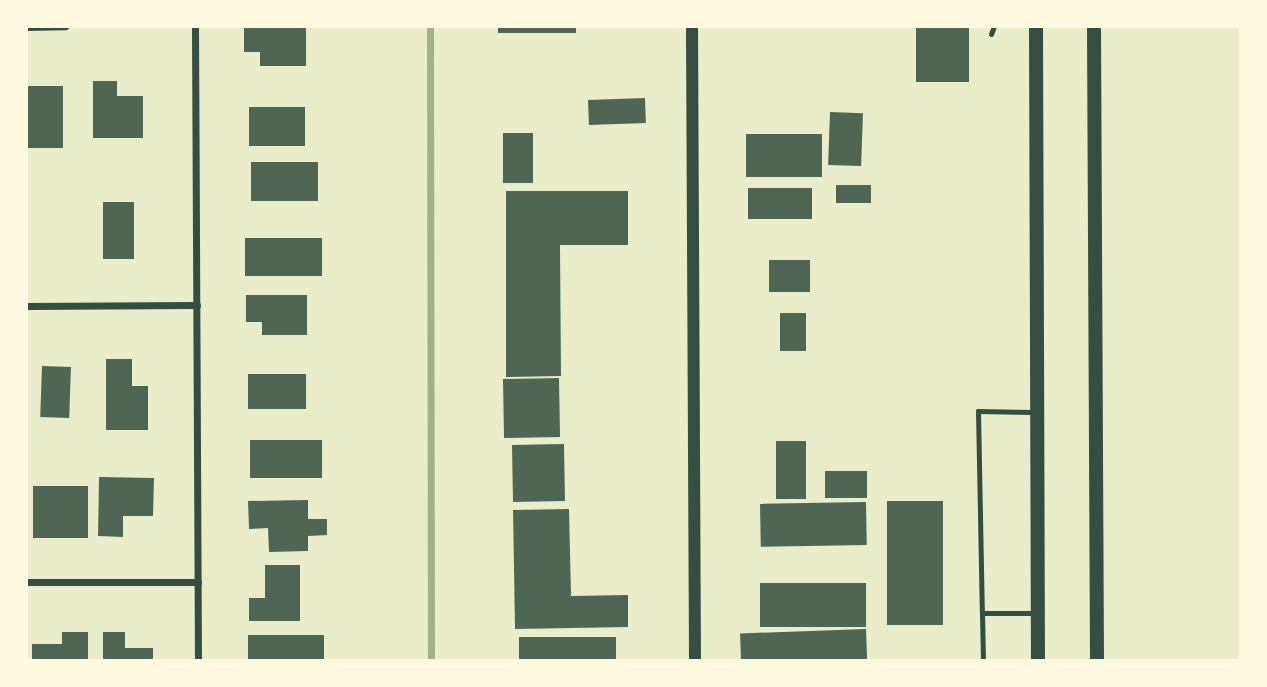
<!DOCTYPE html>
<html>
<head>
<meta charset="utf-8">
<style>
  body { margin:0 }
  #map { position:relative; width:1267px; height:687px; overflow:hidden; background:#e9edc9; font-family:Barlow,sans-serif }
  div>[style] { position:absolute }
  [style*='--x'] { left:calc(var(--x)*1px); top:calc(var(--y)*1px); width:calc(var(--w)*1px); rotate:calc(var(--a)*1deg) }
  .stream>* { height:7px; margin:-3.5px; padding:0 3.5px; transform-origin:3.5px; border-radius:3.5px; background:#a3b18a }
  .building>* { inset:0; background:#4f6655; transform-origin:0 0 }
  .service>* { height:5px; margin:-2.5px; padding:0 2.5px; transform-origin:2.5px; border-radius:2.5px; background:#344e41 }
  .minor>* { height:7px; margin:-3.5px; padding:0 3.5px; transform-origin:3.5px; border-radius:3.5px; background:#344e41 }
  .tertiary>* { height:12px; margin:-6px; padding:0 6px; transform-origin:6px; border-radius:6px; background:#344e41 }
  .secondary>* { height:14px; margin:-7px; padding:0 7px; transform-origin:7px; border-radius:7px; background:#344e41 }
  span { translate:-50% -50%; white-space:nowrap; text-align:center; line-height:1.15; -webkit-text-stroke:6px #fefae0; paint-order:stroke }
  .frame { position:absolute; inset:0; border:28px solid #fefae0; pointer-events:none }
</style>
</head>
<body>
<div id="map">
  <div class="stream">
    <i style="--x:430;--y:26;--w:635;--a:89.91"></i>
  </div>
  <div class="building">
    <i style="clip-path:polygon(244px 26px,306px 26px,306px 66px,260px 66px,260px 52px,244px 52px)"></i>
    <i style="left:498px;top:26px;width:78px;height:7px"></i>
    <i style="left:916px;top:26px;width:53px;height:56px"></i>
    <i style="clip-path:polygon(93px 81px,117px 81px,117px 96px,143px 96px,143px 138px,93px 138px)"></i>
    <i style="left:26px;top:86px;width:37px;height:62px"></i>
    <i style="left:645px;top:98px;width:25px;height:57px;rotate:88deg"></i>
    <i style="left:249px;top:107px;width:56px;height:39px"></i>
    <i style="left:830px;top:112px;width:33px;height:53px;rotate:2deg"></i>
    <i style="left:503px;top:133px;width:30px;height:50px"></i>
    <i style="left:822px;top:134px;width:43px;height:76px;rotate:90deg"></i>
    <i style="left:251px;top:162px;width:67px;height:39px"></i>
    <i style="left:836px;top:185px;width:35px;height:18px"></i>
    <i style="left:812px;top:188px;width:31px;height:64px;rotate:90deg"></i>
    <i style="clip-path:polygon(506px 191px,628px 191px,628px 245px,560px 245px,561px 376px,506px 377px)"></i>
    <i style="left:103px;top:202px;width:31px;height:57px"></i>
    <i style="left:245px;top:238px;width:77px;height:38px"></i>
    <i style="left:769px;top:260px;width:41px;height:32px"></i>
    <i style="clip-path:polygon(246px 295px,307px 295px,307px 335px,262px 335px,262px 322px,246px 322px)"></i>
    <i style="left:780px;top:313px;width:26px;height:38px"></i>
    <i style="clip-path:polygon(106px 359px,132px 359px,132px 386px,148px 386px,148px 430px,106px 430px)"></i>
    <i style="left:42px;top:366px;width:29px;height:51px;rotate:2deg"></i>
    <i style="left:248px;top:374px;width:58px;height:35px"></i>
    <i style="left:559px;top:378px;width:59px;height:56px;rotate:89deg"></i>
    <i style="left:250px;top:440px;width:72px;height:38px"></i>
    <i style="left:776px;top:441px;width:30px;height:58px"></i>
    <i style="left:564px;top:444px;width:57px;height:52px;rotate:89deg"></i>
    <i style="left:825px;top:471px;width:42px;height:27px"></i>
    <i style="clip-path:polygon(99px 477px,154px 478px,153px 516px,123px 516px,123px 537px,98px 536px)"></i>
    <i style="left:33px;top:486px;width:55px;height:52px"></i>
    <i style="clip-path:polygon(308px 500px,308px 519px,327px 519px,327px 535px,308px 536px,308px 551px,269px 552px,268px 528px,249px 529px,248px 501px)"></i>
    <i style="left:887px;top:501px;width:56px;height:124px"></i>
    <i style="left:866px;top:502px;width:43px;height:106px;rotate:89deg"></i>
    <i style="clip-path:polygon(569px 509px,571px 596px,628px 595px,628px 627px,515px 629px,513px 510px)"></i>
    <i style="clip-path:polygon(265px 565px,300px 565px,300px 621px,249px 621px,249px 598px,265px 598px)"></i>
    <i style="left:760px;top:583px;width:106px;height:44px"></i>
    <i style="left:866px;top:629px;width:32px;height:126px;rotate:88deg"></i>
    <i style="clip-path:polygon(62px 632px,88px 632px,88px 661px,32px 661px,32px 644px,62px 644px)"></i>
    <i style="clip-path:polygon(103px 632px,125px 632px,125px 648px,153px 648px,153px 661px,103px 661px)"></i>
    <i style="left:248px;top:635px;width:76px;height:26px"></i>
    <i style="left:519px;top:637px;width:97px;height:24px"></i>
  </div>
  <div class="service">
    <i style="--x:991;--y:34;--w:9;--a:-69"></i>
    <i style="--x:1034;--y:412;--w:56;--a:-179"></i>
    <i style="--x:978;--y:411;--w:202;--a:88.9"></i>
    <i style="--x:982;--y:613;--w:54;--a:0"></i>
    <i style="--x:982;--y:613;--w:48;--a:88.8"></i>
  </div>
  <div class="minor">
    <i style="--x:195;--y:26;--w:635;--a:89.73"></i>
    <i style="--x:26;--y:27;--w:39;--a:-1"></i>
    <i style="--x:26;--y:306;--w:171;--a:-0.3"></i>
    <i style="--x:26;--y:582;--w:172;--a:0"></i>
  </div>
  <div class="tertiary">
    <i style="--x:692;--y:26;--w:635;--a:89.73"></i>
  </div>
  <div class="secondary">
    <i style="--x:1036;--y:26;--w:635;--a:89.82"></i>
    <i style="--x:1094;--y:26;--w:635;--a:89.73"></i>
  </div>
  <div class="frame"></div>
</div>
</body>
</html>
